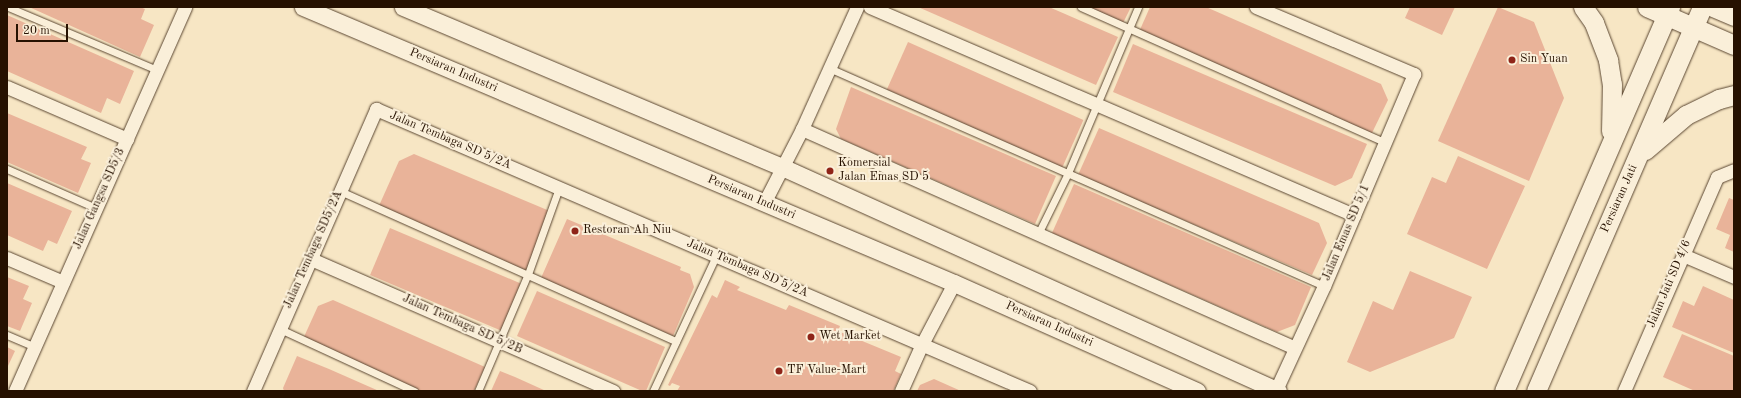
<!DOCTYPE html>
<html>
<head>
<meta charset="utf-8">
<style>
  body { margin:0 }
  #map { position:relative; width:1741px; height:398px; overflow:hidden; background:#f7e6c4; font-family:"Old Standard TT",serif }
  div>[style] { position:absolute }
  [style*='--x'] { left:calc(var(--x)*1px); top:calc(var(--y)*1px); width:calc(var(--w)*1px); rotate:calc(var(--a)*1deg) }
  .building>* { inset:0; background:#e9b399; transform-origin:0 0 }
  .roads { filter:drop-shadow(0 0 1px #5a4631) drop-shadow(0 0 1px #5a4631) }
  .service>* { height:7px; margin:-3.5px; padding:0 3.5px; transform-origin:3.5px; border-radius:3.5px; background:#faefd9 }
  .minor>* { height:13px; margin:-6.5px; padding:0 6.5px; transform-origin:6.5px; border-radius:6.5px; background:#faefd9 }
  .tertiary>* { height:17px; margin:-8.5px; padding:0 8.5px; transform-origin:8.5px; border-radius:8.5px; background:#faefd9 }
  .secondary>* { height:19px; margin:-9.5px; padding:0 9.5px; transform-origin:9.5px; border-radius:9.5px; background:#faefd9 }
  .dots>* { width:11px; height:11px; translate:-50% -50%; box-sizing:border-box; border:2px solid #faefd9; border-radius:50% }
  span { translate:-50% -50%; white-space:nowrap; text-align:center; line-height:1.15; -webkit-text-stroke:4px #faefd9; paint-order:stroke }
  .poi-label { font-size:12px; color:#261100 }
  .left { translate:0 -50%; text-align:left }
  .street-label { font-size:12px; color:#261100 }
  .frame { position:absolute; inset:0; border:8px solid #261100; pointer-events:none }
  .scale { position:absolute; left:16px; top:24px; width:52px; height:18px; box-sizing:border-box; border:2px solid #261100; border-top:0; padding-left:5px; font-size:12px; line-height:14px; white-space:nowrap; color:#261100; -webkit-text-stroke:3px #faefd9; paint-order:stroke }
</style>
</head>
<body>
<div id="map">
  <div class="building">
    <i style="clip-path:polygon(29px 7px,140px 7px,145px 9px,141px 19px,154px 25px,140px 57px)"></i>
    <i style="clip-path:polygon(918px 7px,1049px 7px,1118px 37px,1096px 85px)"></i>
    <i style="clip-path:polygon(1080px 7px,1131px 7px,1122px 25px)"></i>
    <i style="clip-path:polygon(1150px 7px,1206px 7px,1381px 84px,1388px 100px,1371px 135px,1139px 32px)"></i>
    <i style="clip-path:polygon(1410px 7px,1455px 7px,1442px 35px,1405px 18px)"></i>
    <i style="clip-path:polygon(1498px 7px,1534px 22px,1564px 98px,1529px 181px,1438px 141px)"></i>
    <i style="clip-path:polygon(7px 15px,134px 71px,120px 104px,107px 98px,101px 113px,7px 71px)"></i>
    <i style="left:908px;top:42px;width:192px;height:52px;rotate:24deg"></i>
    <i style="clip-path:polygon(1133px 44px,1367px 144px,1352px 178px,1335px 186px,1113px 92px)"></i>
    <i style="clip-path:polygon(851px 87px,1056px 176px,1035px 224px,841px 139px,836px 129px)"></i>
    <i style="clip-path:polygon(7px 113px,87px 147px,81px 159px,91px 163px,78px 193px,7px 162px)"></i>
    <i style="clip-path:polygon(1099px 128px,1319px 223px,1327px 243px,1312px 275px,1078px 175px)"></i>
    <i style="clip-path:polygon(414px 154px,552px 212px,527px 272px,378px 208px,399px 161px)"></i>
    <i style="clip-path:polygon(1458px 156px,1525px 186px,1487px 269px,1407px 234px,1432px 177px,1446px 183px)"></i>
    <i style="clip-path:polygon(7px 183px,72px 211px,57px 244px,48px 240px,43px 251px,7px 235px)"></i>
    <i style="clip-path:polygon(1074px 184px,1311px 287px,1295px 325px,1277px 332px,1052px 233px)"></i>
    <i style="clip-path:polygon(1729px 198px,1734px 200px,1734px 252px,1725px 248px,1730px 235px,1716px 229px)"></i>
    <i style="clip-path:polygon(567px 219px,681px 267px,680px 270px,690px 274px,694px 287px,673px 336px,541px 278px)"></i>
    <i style="left:390px;top:228px;width:142px;height:51px;rotate:23deg"></i>
    <i style="clip-path:polygon(1410px 271px,1472px 297px,1454px 338px,1370px 372px,1347px 362px,1373px 301px,1393px 310px)"></i>
    <i style="clip-path:polygon(7px 277px,29px 286px,23px 299px,32px 303px,20px 331px,7px 326px)"></i>
    <i style="clip-path:polygon(725px 280px,740px 287px,737px 290px,786px 310px,789px 305px,840px 326px,838px 331px,901px 357px,895px 371px,901px 374px,894px 390px,677px 391px,680px 386px,672px 383px,670px 386px,668px 385px,712px 295px,717px 298px)"></i>
    <i style="clip-path:polygon(1703px 286px,1734px 300px,1734px 353px,1672px 327px,1683px 301px,1694px 306px)"></i>
    <i style="clip-path:polygon(537px 291px,665px 347px,646px 391px,642px 391px,517px 336px)"></i>
    <i style="clip-path:polygon(333px 300px,485px 367px,474px 391px,419px 391px,303px 339px,318px 306px)"></i>
    <i style="clip-path:polygon(1682px 334px,1734px 356px,1734px 391px,1695px 391px,1663px 377px)"></i>
    <i style="clip-path:polygon(7px 347px,15px 351px,7px 368px)"></i>
    <i style="clip-path:polygon(297px 356px,329px 369px,379px 391px,284px 391px,283px 388px)"></i>
    <i style="clip-path:polygon(500px 371px,515px 377px,546px 391px,491px 391px)"></i>
    <i style="clip-path:polygon(934px 379px,961px 391px,917px 391px,920px 385px)"></i>
  </div>
  <div class="roads">
    <div class="service">
      <i style="--x:8;--y:7;--w:162;--a:22.9"></i>
      <i style="--x:1081;--y:7;--w:334;--a:24"></i>
      <i style="--x:829;--y:68;--w:541;--a:23.77"></i>
      <i style="--x:7;--y:169;--w:97;--a:23.7"></i>
      <i style="--x:340;--y:191;--w:368;--a:24.1"></i>
      <i style="--x:1038;--y:234;--w:68;--a:-63.8"></i>
      <i style="--x:1068;--y:173;--w:180;--a:-67.1"></i>
      <i style="--x:280;--y:329;--w:148;--a:24.8"></i>
      <i style="--x:7;--y:335;--w:30;--a:23"></i>
      <i style="--x:478;--y:391;--w:127;--a:-66.9"></i>
      <i style="--x:528;--y:274;--w:91;--a:-70.2"></i>
      <i style="--x:653;--y:391;--w:149;--a:-65"></i>
    </div>
    <div class="minor">
      <i style="--x:870;--y:7;--w:527;--a:23.26"></i>
      <i style="--x:1256;--y:7;--w:172;--a:23"></i>
      <i style="--x:1414;--y:74;--w:230;--a:113"></i>
      <i style="--x:1324;--y:286;--w:115;--a:114.8"></i>
      <i style="--x:7;--y:87;--w:131;--a:23.4"></i>
      <i style="--x:802;--y:129;--w:539;--a:23.95"></i>
      <i style="--x:764;--y:203;--w:83;--a:-62.8"></i>
      <i style="--x:802;--y:129;--w:134;--a:-65.7"></i>
      <i style="--x:1683;--y:255;--w:56;--a:23.3"></i>
      <i style="--x:7;--y:258;--w:61;--a:23.2"></i>
      <i style="--x:311;--y:259;--w:330;--a:23.6"></i>
      <i style="--x:15;--y:391;--w:420;--a:-66.1"></i>
      <i style="--x:253;--y:391;--w:308;--a:-66.4"></i>
      <i style="--x:376;--y:109;--w:712;--a:23.33"></i>
      <i style="--x:901;--y:391;--w:51;--a:-65.9"></i>
      <i style="--x:922;--y:344;--w:69;--a:-62.3"></i>
      <i style="--x:1624;--y:391;--w:233;--a:-66.5"></i>
      <i style="--x:1717;--y:177;--w:18;--a:-22"></i>
    </div>
    <div class="tertiary">
      <i style="--x:303;--y:7;--w:707;--a:22.98"></i>
      <i style="--x:954;--y:283;--w:266;--a:24"></i>
      <i style="--x:403;--y:7;--w:411;--a:22.9"></i>
      <i style="--x:782;--y:167;--w:544;--a:24.3"></i>
    </div>
    <div class="secondary">
      <i style="--x:1583;--y:7;--w:19;--a:55"></i>
      <i style="--x:1594;--y:23;--w:40;--a:69"></i>
      <i style="--x:1608;--y:60;--w:24;--a:81"></i>
      <i style="--x:1612;--y:84;--w:47;--a:91.2"></i>
      <i style="--x:1647;--y:7;--w:95;--a:23.6"></i>
      <i style="--x:1713;--y:7;--w:23;--a:23"></i>
      <i style="--x:1645;--y:150;--w:54;--a:-40.5"></i>
      <i style="--x:1686;--y:115;--w:37;--a:-26"></i>
      <i style="--x:1719;--y:99;--w:16;--a:-15"></i>
      <i style="--x:1504;--y:391;--w:418;--a:-66.6"></i>
      <i style="--x:1536;--y:391;--w:418;--a:-66.6"></i>
    </div>
  </div>
  <div class="dots">
    <i style="left:1512px;top:60px;background:#8f2418"></i>
    <i style="left:830px;top:171px;background:#8f2418"></i>
    <i style="left:575px;top:231px;background:#8f2418"></i>
    <i style="left:811px;top:337px;background:#8f2418"></i>
    <i style="left:779px;top:371px;background:#8f2418"></i>
  </div>
  <div class="poi-label">
    <span class="left" style="left:1520px;top:60px">Sin Yuan</span>
    <span class="left" style="left:838px;top:171px">Komersial<br>Jalan Emas SD 5</span>
    <span class="left" style="left:583px;top:231px">Restoran Ah Niu</span>
    <span class="left" style="left:819px;top:337px">Wet Market</span>
    <span class="left" style="left:787px;top:371px">TF Value-Mart</span>
  </div>
  <div class="street-label">
    <span style="left:453px;top:71px;rotate:23deg">Persiaran Industri</span>
    <span style="left:450px;top:141px;rotate:23deg">Jalan Tembaga SD 5/2A</span>
    <span style="left:751px;top:198px;rotate:23deg">Persiaran Industri</span>
    <span style="left:100px;top:199px;rotate:-66deg">Jalan Gangsa SD5/3</span>
    <span style="left:1620px;top:199px;rotate:-66deg">Persiaran Jati</span>
    <span style="left:1347px;top:233px;rotate:-67deg">Jalan Emas SD 5/1</span>
    <span style="left:314px;top:250px;rotate:-66deg">Jalan Tembaga SD5/2A</span>
    <span style="left:747px;top:269px;rotate:23deg">Jalan Tembaga SD 5/2A</span>
    <span style="left:1670px;top:284px;rotate:-67deg">Jalan Jati SD 4/6</span>
    <span style="left:462px;top:325px;rotate:24deg">Jalan Tembaga SD 5/2B</span>
    <span style="left:1049px;top:325px;rotate:24deg">Persiaran Industri</span>
  </div>
  <div class="frame"></div>
  <div class="scale">20 m</div>
</div>
</body>
</html>
